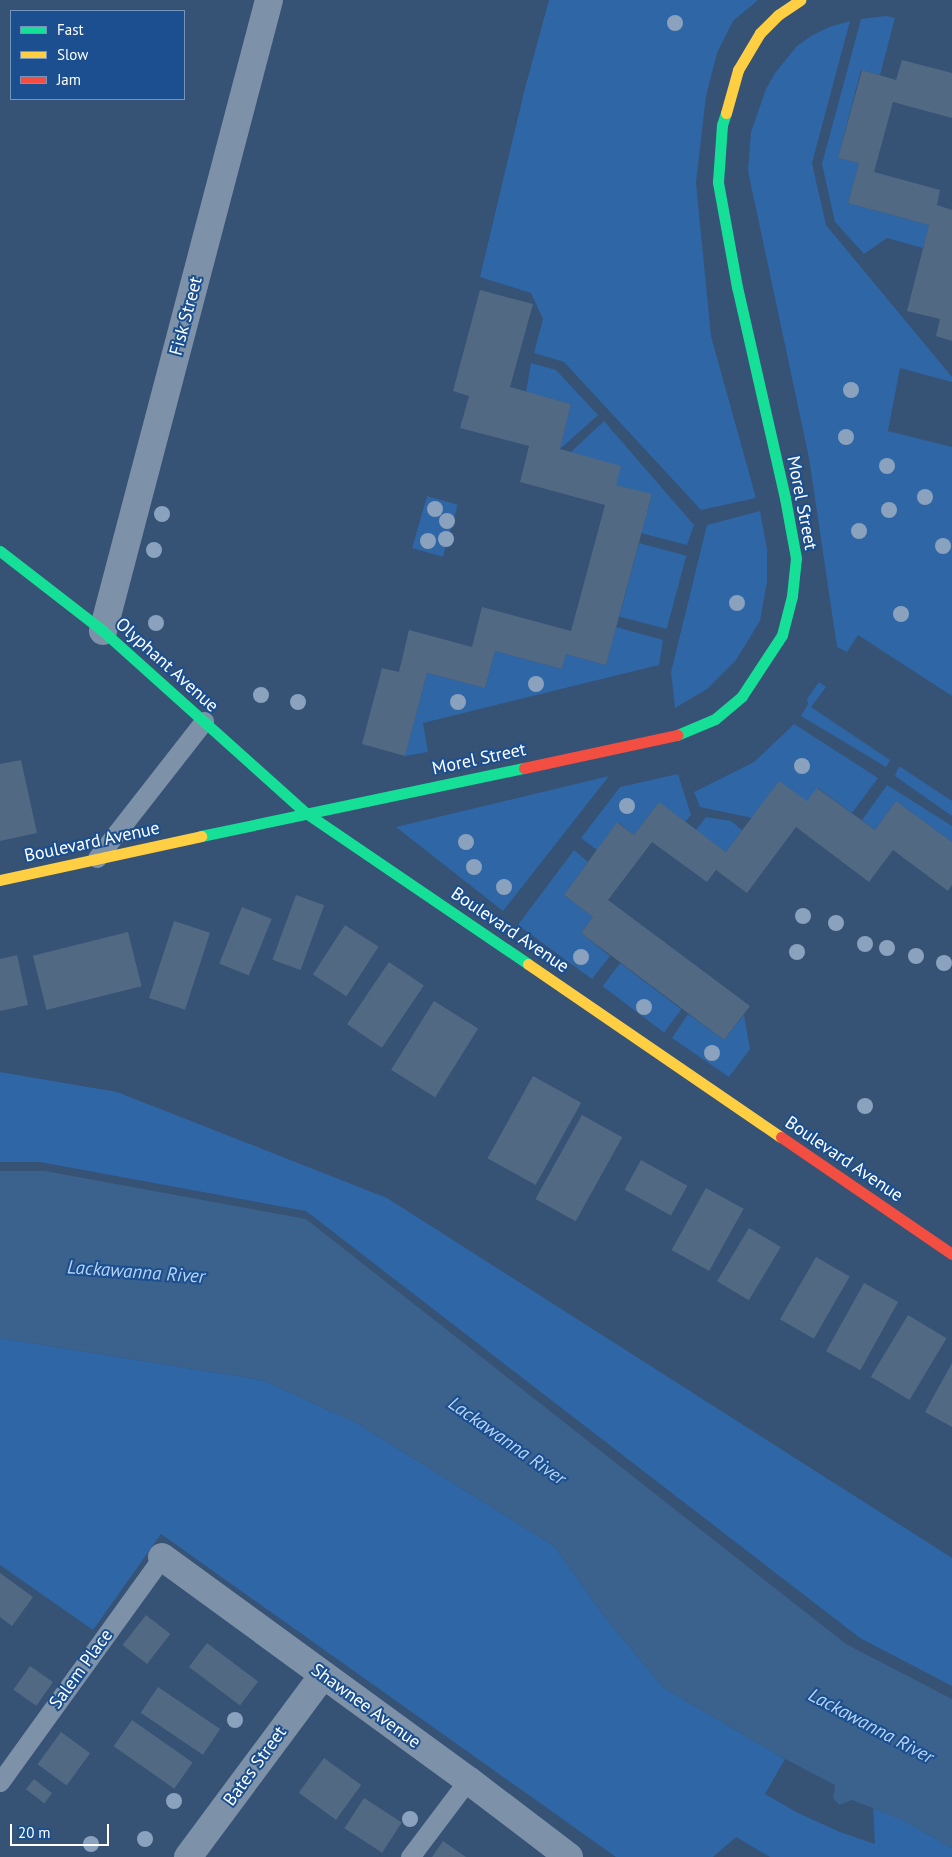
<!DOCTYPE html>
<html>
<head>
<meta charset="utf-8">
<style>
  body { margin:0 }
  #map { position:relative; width:952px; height:1857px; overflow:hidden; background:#365274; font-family:"PT Sans",sans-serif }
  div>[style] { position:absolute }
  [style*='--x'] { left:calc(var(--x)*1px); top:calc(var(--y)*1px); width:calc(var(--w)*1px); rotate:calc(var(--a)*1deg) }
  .green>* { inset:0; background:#2f66a5; transform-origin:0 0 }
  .water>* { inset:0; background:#3b618d }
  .building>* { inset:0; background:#526984; transform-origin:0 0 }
  .lane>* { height:19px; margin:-9.5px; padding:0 9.5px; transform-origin:9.5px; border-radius:9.5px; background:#7d92a8 }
  .street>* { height:28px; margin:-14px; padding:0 14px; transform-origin:14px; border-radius:14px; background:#7d92a8 }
  .fast>* { height:11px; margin:-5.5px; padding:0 5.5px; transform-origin:5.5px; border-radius:5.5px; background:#16e098 }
  .slow>* { height:11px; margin:-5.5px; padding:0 5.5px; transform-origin:5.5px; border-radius:5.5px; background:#ffcf43 }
  .jam>* { height:11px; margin:-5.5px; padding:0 5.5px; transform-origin:5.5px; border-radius:5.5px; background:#f24e42 }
  .trees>* { width:16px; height:16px; margin:-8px; border-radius:50%; background:#8aa2be }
  span { translate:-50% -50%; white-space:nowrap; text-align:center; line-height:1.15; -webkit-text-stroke:4px #1b4f8f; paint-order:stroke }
  .street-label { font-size:18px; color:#fff }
  .water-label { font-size:19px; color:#b5d3f5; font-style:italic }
  .legend { position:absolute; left:10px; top:10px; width:175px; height:90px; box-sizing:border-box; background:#1b4f8f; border:1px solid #7695bc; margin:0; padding:6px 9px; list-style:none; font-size:15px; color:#fff }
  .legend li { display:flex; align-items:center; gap:10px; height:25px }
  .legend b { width:25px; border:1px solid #7695bc }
  .scale { position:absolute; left:10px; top:1824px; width:99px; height:22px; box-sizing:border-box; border:2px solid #fff; border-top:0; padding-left:6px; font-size:15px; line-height:18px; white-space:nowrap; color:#fff; -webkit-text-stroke:4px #1b4f8f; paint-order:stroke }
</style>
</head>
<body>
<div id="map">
  <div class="green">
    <i style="clip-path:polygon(549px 0,758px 0,733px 21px,717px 53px,706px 96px,696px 183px,711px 336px,756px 498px,701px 510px,564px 362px,534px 353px,543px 319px,531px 293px,480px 277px,524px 92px)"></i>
    <i style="clip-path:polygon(886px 16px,895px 18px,880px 75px,861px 70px,838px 158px,859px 163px,848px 203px,929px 225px,923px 248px,887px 238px,864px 254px,835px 222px,822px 164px,861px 19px)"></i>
    <i style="clip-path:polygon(850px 21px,812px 163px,826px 225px,952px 377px,952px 382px,900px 368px,888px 431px,952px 447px,952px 696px,858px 635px,847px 652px,837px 647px,809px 458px,748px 171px,751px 132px,766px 89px,775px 73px,797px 46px,811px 36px,829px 27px)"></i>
    <i style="clip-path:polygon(531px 363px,556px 370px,598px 415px,560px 449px,571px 404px,526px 392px)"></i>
    <i style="clip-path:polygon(604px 421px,694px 525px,687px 545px,641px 533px,652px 495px,616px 485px,571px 452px)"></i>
    <i style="left:427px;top:496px;width:32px;height:54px;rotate:16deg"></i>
    <i style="clip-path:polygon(760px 511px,767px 549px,767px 582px,760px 621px,736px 660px,707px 689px,675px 708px,671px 672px,707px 525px)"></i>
    <i style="left:639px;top:543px;width:49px;height:76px;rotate:15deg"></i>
    <i style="clip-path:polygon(616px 627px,663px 640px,659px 665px,423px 723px,428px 752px,405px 756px,427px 673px,485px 688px,495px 651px,562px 669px,566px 654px,606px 665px)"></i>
    <i style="clip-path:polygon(819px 682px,826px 687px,811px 707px,890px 760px,886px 767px,801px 716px,808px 704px,807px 699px)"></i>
    <i style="clip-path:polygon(794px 724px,878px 778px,852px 813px,818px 788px,807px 801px,752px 818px,700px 807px,694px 792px,754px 762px)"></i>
    <i style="clip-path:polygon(899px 766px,952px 801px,952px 816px,895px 776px)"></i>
    <i style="clip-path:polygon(678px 774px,691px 815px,685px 822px,659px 802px,634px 835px,618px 822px,597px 850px,581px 838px,620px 787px)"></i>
    <i style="clip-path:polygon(609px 776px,503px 911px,396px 827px)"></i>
    <i style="clip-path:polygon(887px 785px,952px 826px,952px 842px,896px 801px,875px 830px,862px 820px)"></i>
    <i style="clip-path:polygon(706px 817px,731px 821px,742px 830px,726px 852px,696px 830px)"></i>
    <i style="clip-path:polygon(574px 850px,588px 862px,564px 895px,593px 917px,581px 933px,610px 956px,592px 979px,518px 925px)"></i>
    <i style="left:620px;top:963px;width:77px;height:29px;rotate:37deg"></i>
    <i style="clip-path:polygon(688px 1014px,724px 1040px,744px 1015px,750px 1049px,729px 1077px,672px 1038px)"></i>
    <i style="clip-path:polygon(0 1072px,117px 1092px,387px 1198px,952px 1558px,952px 1686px,860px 1638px,306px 1211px,40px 1162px,0 1162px)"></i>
    <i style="clip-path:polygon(0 1338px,262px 1380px,355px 1422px,554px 1546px,607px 1620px,664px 1688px,785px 1759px,765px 1794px,798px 1813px,840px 1832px,875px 1844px,873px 1808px,903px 1820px,952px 1848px,952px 1857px,770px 1857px,736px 1837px,713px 1857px,616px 1857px,161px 1534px,93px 1630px,0 1565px)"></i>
  </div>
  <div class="water">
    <i style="clip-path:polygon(0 1171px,45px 1171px,306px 1219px,846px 1644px,952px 1699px,952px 1848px,903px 1820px,852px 1800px,839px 1805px,833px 1798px,835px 1785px,785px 1759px,664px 1688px,607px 1620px,554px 1546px,355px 1422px,262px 1380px,0 1338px)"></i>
  </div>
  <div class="building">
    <i style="clip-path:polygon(902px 60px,952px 73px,952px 118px,893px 102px,874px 172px,940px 190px,937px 205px,952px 210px,952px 341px,936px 336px,940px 319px,907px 311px,929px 225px,848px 203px,859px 163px,838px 158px,862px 70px,896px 80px)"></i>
    <i style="clip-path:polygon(480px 290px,533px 304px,510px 387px,571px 404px,560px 449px,621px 466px,616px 485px,652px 494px,606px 665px,566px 654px,562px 669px,495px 651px,485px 688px,427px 673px,405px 756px,362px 744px,382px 668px,399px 672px,409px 630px,472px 647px,482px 607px,571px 631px,605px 505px,520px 482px,529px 446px,460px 428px,469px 396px,453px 391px)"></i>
    <i style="clip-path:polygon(21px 760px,37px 833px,0 841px,0 764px)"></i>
    <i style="clip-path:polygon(779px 781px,807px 801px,817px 788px,875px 830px,896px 801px,952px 842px,952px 885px,948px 891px,893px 850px,869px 882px,796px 827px,747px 893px,716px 870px,707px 882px,652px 842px,608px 900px,750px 1006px,724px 1040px,581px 933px,593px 917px,564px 895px,617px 822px,634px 835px,659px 802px,726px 852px)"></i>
    <i style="left:296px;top:895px;width:30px;height:69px;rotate:20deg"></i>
    <i style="left:242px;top:907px;width:32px;height:61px;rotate:22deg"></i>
    <i style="left:174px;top:921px;width:38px;height:81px;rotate:18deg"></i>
    <i style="left:345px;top:925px;width:40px;height:59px;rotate:33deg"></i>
    <i style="left:128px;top:932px;width:56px;height:98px;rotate:76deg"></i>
    <i style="clip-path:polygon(17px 955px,28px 1005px,0 1011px,0 959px)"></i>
    <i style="left:389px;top:962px;width:42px;height:75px;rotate:34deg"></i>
    <i style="left:434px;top:1001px;width:52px;height:81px;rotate:32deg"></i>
    <i style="left:533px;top:1076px;width:55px;height:94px;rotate:29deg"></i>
    <i style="left:582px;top:1115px;width:46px;height:96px;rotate:29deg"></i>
    <i style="left:641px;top:1160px;width:53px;height:34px;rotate:29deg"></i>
    <i style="left:706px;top:1188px;width:43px;height:71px;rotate:29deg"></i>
    <i style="left:749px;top:1228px;width:37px;height:62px;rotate:31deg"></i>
    <i style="left:816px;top:1257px;width:39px;height:72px;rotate:30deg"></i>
    <i style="left:864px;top:1283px;width:39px;height:78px;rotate:29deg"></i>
    <i style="left:908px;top:1315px;width:45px;height:72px;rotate:31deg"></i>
    <i style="clip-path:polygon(952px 1363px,952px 1427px,925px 1412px)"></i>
    <i style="clip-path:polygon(0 1573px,33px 1597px,12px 1626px,0 1617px)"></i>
    <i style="left:146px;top:1615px;width:31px;height:38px;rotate:38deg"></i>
    <i style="left:207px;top:1643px;width:64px;height:30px;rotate:37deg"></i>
    <i style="left:30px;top:1666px;width:28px;height:29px;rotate:35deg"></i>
    <i style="left:158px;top:1687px;width:75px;height:31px;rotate:34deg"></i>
    <i style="left:132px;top:1720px;width:74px;height:32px;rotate:35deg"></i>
    <i style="left:61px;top:1732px;width:36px;height:40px;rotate:36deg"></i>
    <i style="left:324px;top:1758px;width:46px;height:43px;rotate:36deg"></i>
    <i style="left:34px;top:1779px;width:23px;height:13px;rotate:38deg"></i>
    <i style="left:364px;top:1798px;width:45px;height:36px;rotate:33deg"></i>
    <i style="clip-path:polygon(443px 1841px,466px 1857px,432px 1857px)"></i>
  </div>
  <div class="lane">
    <i style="--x:97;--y:858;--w:174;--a:-52"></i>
    <i style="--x:0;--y:1782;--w:277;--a:-54.2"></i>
    <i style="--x:410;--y:1857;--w:96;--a:-53"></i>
  </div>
  <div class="street">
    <i style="--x:103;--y:631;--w:652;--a:-75.26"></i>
    <i style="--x:162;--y:1557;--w:379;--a:36.1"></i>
    <i style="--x:468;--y:1780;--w:127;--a:37.3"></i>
    <i style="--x:188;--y:1857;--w:227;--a:-53.4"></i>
  </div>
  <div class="fast">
    <i style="--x:0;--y:551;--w:130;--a:37.8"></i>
    <i style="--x:103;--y:631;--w:273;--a:41.9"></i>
    <i style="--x:306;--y:813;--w:268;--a:34.2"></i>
    <i style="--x:677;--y:735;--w:41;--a:-22.8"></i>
    <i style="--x:715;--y:719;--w:35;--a:-40"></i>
    <i style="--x:742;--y:696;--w:73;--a:-56.7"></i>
    <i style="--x:782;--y:635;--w:40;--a:-75.6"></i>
    <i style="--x:792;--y:596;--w:38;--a:-84"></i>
    <i style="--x:796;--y:558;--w:61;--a:-100.4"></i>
    <i style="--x:785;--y:498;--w:216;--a:-102.8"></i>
    <i style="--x:737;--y:287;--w:107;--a:-100.3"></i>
    <i style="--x:718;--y:182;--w:57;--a:-86"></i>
    <i style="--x:722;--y:125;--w:13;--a:-72"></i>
    <i style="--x:201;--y:836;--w:330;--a:-11.9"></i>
  </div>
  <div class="slow">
    <i style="--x:726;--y:113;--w:45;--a:-74.4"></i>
    <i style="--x:738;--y:70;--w:43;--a:-59.3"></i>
    <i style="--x:760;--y:33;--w:25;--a:-45"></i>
    <i style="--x:778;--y:15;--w:27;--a:-34"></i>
    <i style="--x:0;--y:880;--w:206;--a:-12.3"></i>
    <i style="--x:528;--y:964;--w:306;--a:34.4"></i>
  </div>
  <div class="jam">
    <i style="--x:524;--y:768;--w:157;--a:-12.2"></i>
    <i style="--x:781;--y:1137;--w:207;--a:34.4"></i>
  </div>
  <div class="trees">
    <i style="left:675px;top:23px"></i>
    <i style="left:851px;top:390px"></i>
    <i style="left:846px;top:437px"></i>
    <i style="left:887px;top:466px"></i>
    <i style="left:925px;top:497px"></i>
    <i style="left:435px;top:509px"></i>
    <i style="left:889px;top:510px"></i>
    <i style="left:162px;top:514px"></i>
    <i style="left:447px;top:521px"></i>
    <i style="left:859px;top:531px"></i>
    <i style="left:446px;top:539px"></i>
    <i style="left:428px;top:541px"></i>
    <i style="left:943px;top:546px"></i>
    <i style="left:154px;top:550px"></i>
    <i style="left:737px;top:603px"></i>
    <i style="left:901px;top:614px"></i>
    <i style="left:156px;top:623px"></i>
    <i style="left:536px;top:684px"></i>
    <i style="left:261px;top:695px"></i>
    <i style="left:298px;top:702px"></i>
    <i style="left:458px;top:702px"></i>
    <i style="left:802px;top:766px"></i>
    <i style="left:627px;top:806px"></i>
    <i style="left:466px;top:842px"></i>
    <i style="left:474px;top:867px"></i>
    <i style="left:504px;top:887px"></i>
    <i style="left:803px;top:916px"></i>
    <i style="left:836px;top:923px"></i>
    <i style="left:865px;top:944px"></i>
    <i style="left:887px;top:948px"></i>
    <i style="left:797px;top:952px"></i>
    <i style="left:916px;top:956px"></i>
    <i style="left:581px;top:957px"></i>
    <i style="left:944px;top:963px"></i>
    <i style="left:644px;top:1007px"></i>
    <i style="left:712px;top:1053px"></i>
    <i style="left:865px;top:1106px"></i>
    <i style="left:235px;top:1720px"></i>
    <i style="left:174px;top:1801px"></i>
    <i style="left:410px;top:1819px"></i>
    <i style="left:145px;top:1839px"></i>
    <i style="left:91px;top:1844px"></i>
  </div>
  <div class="street-label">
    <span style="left:186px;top:316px;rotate:-75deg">Fisk Street</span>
    <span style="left:802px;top:503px;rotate:79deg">Morel Street</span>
    <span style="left:167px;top:665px;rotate:42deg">Olyphant Avenue</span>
    <span style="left:479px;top:759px;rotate:-12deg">Morel Street</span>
    <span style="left:92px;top:842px;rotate:-12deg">Boulevard Avenue</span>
    <span style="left:510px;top:930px;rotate:34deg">Boulevard Avenue</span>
    <span style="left:844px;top:1159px;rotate:34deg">Boulevard Avenue</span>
    <span style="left:81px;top:1669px;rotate:-54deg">Salem Place</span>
    <span style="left:366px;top:1706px;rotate:36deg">Shawnee Avenue</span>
    <span style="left:255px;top:1766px;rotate:-54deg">Bates Street</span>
  </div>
  <div class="water-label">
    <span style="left:136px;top:1272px;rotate:4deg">Lackawanna River</span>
    <span style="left:507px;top:1441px;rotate:35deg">Lackawanna River</span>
    <span style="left:871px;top:1726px;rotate:28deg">Lackawanna River</span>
  </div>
  <ul class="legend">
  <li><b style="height:6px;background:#16e098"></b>Fast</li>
  <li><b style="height:6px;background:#ffcf43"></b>Slow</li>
  <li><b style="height:6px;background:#f24e42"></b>Jam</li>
  </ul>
  <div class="scale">20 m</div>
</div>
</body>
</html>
